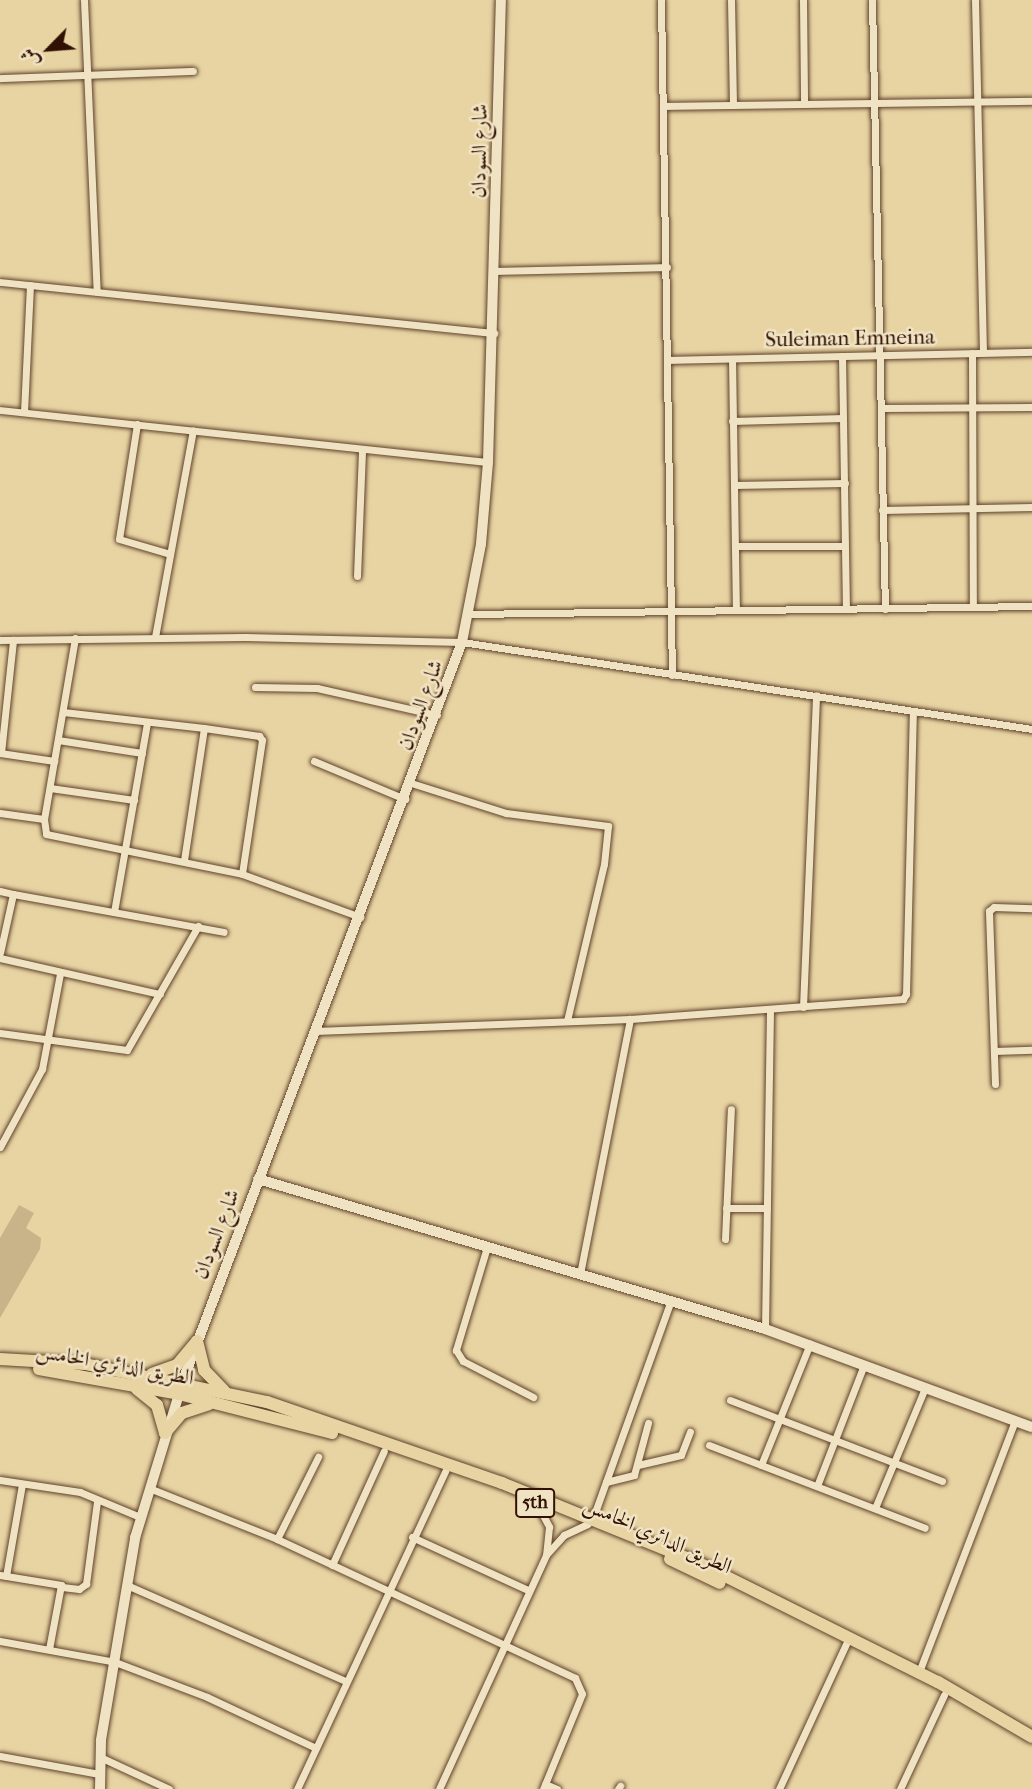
<!DOCTYPE html>
<html>
<head>
<meta charset="utf-8">
<style>
  body { margin:0 }
  #map { position:relative; width:1032px; height:1789px; overflow:hidden; background:#e8d4a3; font-family:"IM FELL French Canon",Amiri,serif }
  div>[style] { position:absolute }
  [style*='--x'] { left:calc(var(--x)*1px); top:calc(var(--y)*1px); width:calc(var(--w)*1px); rotate:calc(var(--a)*1deg) }
  .green>* { inset:0; background:#c9b388 }
  .roads { filter:drop-shadow(0 0 2px #5f422b) drop-shadow(0 0 2px #5f422b) }
  .minor>* { height:7px; margin:-3.5px; padding:0 3.5px; transform-origin:3.5px; border-radius:3.5px; background:#f0e3c3 }
  .secondary>* { height:10px; margin:-5px; padding:0 5px; transform-origin:5px; border-radius:5px; background:#f0e3c3 }
  .primary>* { height:12px; margin:-6px; padding:0 6px; transform-origin:6px; border-radius:6px; background:#e8d4a3 }
  span { translate:-50% -50%; white-space:nowrap; text-align:center; line-height:1.15; -webkit-text-stroke:5px #f0e3c3; paint-order:stroke }
  .shield-label span { padding:2px 5px; background:#f0e3c3; border:2px solid; border-radius:5px; -webkit-text-stroke-width:0 }
  .shield-label { font-size:19px; color:#311103; font-weight:700 }
  .street-label { font-size:21px; color:#311103 }
  .north { position:absolute; left:14px; top:14px; width:70px; height:70px; -webkit-text-stroke:5px #f0e3c3; paint-order:stroke; rotate:245deg; font-size:19px; font-weight:700; line-height:28px; text-align:center; color:#311103 }
  .north::after { content:''; display:block; margin:auto; width:24px; height:32px; background:#311103; clip-path:polygon(50% 0,100% 100%,50% 72%,0 100%) }
</style>
</head>
<body>
<div id="map">
  <div class="green">
    <i style="clip-path:polygon(19px 1205px,34px 1213px,26px 1228px,41px 1238px,40px 1249px,0 1318px,0 1238px)"></i>
  </div>
  <div class="roads">
    <div class="minor">
      <i style="--x:84;--y:0;--w:292;--a:87.5"></i>
      <i style="--x:661;--y:0;--w:675;--a:89.07"></i>
      <i style="--x:731;--y:0;--w:105;--a:88.9"></i>
      <i style="--x:803;--y:0;--w:104;--a:89.4"></i>
      <i style="--x:872;--y:0;--w:609;--a:88.78"></i>
      <i style="--x:975;--y:0;--w:352;--a:88.7"></i>
      <i style="--x:0;--y:78;--w:193;--a:-2.1"></i>
      <i style="--x:663;--y:106;--w:369;--a:-0.8"></i>
      <i style="--x:496;--y:271;--w:171;--a:-1.3"></i>
      <i style="--x:0;--y:282;--w:497;--a:5.9"></i>
      <i style="--x:972;--y:353;--w:254;--a:89.8"></i>
      <i style="--x:842;--y:356;--w:253;--a:89.1"></i>
      <i style="--x:732;--y:359;--w:250;--a:89.1"></i>
      <i style="--x:668;--y:360;--w:364;--a:-1.3"></i>
      <i style="--x:882;--y:408;--w:150;--a:-0.4"></i>
      <i style="--x:0;--y:410;--w:491;--a:6.1"></i>
      <i style="--x:24;--y:412;--w:127;--a:-87.3"></i>
      <i style="--x:732;--y:421;--w:111;--a:-1.5"></i>
      <i style="--x:137;--y:424;--w:116;--a:98.9"></i>
      <i style="--x:119;--y:539;--w:53;--a:16.4"></i>
      <i style="--x:734;--y:485;--w:111;--a:-1"></i>
      <i style="--x:882;--y:510;--w:150;--a:-1.1"></i>
      <i style="--x:735;--y:546;--w:109;--a:0"></i>
      <i style="--x:357;--y:576;--w:127;--a:-87.7"></i>
      <i style="--x:468;--y:614;--w:564;--a:-0.81"></i>
      <i style="--x:155;--y:637;--w:210;--a:-79.6"></i>
      <i style="--x:75;--y:638;--w:184;--a:99.7"></i>
      <i style="--x:44;--y:819;--w:15;--a:82"></i>
      <i style="--x:46;--y:834;--w:200;--a:11.5"></i>
      <i style="--x:242;--y:874;--w:126;--a:20"></i>
      <i style="--x:0;--y:640;--w:245;--a:-0.7"></i>
      <i style="--x:245;--y:637;--w:217;--a:1.3"></i>
      <i style="--x:462;--y:642;--w:577;--a:8.68"></i>
      <i style="--x:255;--y:687;--w:62;--a:0.9"></i>
      <i style="--x:317;--y:688;--w:123;--a:12.7"></i>
      <i style="--x:63;--y:712;--w:142;--a:6.5"></i>
      <i style="--x:204;--y:728;--w:134;--a:98.6"></i>
      <i style="--x:204;--y:728;--w:56;--a:8.3"></i>
      <i style="--x:259;--y:736;--w:5;--a:53"></i>
      <i style="--x:262;--y:740;--w:135;--a:98.5"></i>
      <i style="--x:58;--y:740;--w:85;--a:8.8"></i>
      <i style="--x:0;--y:753;--w:55;--a:8.4"></i>
      <i style="--x:1;--y:753;--w:114;--a:-83.9"></i>
      <i style="--x:314;--y:761;--w:99;--a:22.7"></i>
      <i style="--x:411;--y:783;--w:100;--a:17.5"></i>
      <i style="--x:506;--y:813;--w:103;--a:7.3"></i>
      <i style="--x:608;--y:826;--w:38;--a:96"></i>
      <i style="--x:604;--y:864;--w:161;--a:103.3"></i>
      <i style="--x:50;--y:788;--w:85;--a:8.1"></i>
      <i style="--x:0;--y:813;--w:44;--a:7.8"></i>
      <i style="--x:0;--y:891;--w:13;--a:13"></i>
      <i style="--x:13;--y:894;--w:60;--a:102.4"></i>
      <i style="--x:13;--y:894;--w:214;--a:10.2"></i>
      <i style="--x:114;--y:912;--w:192;--a:-80.1"></i>
      <i style="--x:0;--y:958;--w:164;--a:12.7"></i>
      <i style="--x:803;--y:1007;--w:312;--a:-87.6"></i>
      <i style="--x:315;--y:1031;--w:315;--a:-2.2"></i>
      <i style="--x:630;--y:1019;--w:274;--a:-4.2"></i>
      <i style="--x:903;--y:999;--w:6;--a:-59"></i>
      <i style="--x:906;--y:994;--w:282;--a:-88.6"></i>
      <i style="--x:0;--y:1033;--w:128;--a:7.6"></i>
      <i style="--x:127;--y:1050;--w:143;--a:-60.2"></i>
      <i style="--x:994;--y:1051;--w:38;--a:-2"></i>
      <i style="--x:995;--y:1084;--w:173;--a:-92"></i>
      <i style="--x:989;--y:911;--w:6;--a:-39"></i>
      <i style="--x:994;--y:907;--w:38;--a:2"></i>
      <i style="--x:0;--y:1147;--w:89;--a:-61.7"></i>
      <i style="--x:42;--y:1069;--w:97;--a:-79.3"></i>
      <i style="--x:726;--y:1208;--w:41;--a:0"></i>
      <i style="--x:725;--y:1239;--w:130;--a:-87.4"></i>
      <i style="--x:487;--y:1247;--w:108;--a:106.8"></i>
      <i style="--x:456;--y:1350;--w:13;--a:58"></i>
      <i style="--x:463;--y:1361;--w:79;--a:27.2"></i>
      <i style="--x:580;--y:1274;--w:260;--a:-78.9"></i>
      <i style="--x:765;--y:1329;--w:320;--a:-89.1"></i>
      <i style="--x:730;--y:1400;--w:227;--a:20.9"></i>
      <i style="--x:709;--y:1445;--w:231;--a:21"></i>
      <i style="--x:638;--y:1465;--w:44;--a:-13.1"></i>
      <i style="--x:681;--y:1455;--w:25;--a:-69"></i>
      <i style="--x:761;--y:1465;--w:131;--a:-68"></i>
      <i style="--x:0;--y:1480;--w:81;--a:8.5"></i>
      <i style="--x:80;--y:1492;--w:65;--a:22.6"></i>
      <i style="--x:606;--y:1482;--w:29;--a:-14"></i>
      <i style="--x:634;--y:1475;--w:54;--a:-74.9"></i>
      <i style="--x:817;--y:1486;--w:130;--a:-68.8"></i>
      <i style="--x:149;--y:1488;--w:138;--a:21.7"></i>
      <i style="--x:277;--y:1539;--w:329;--a:25"></i>
      <i style="--x:575;--y:1678;--w:17;--a:66"></i>
      <i style="--x:582;--y:1694;--w:103;--a:112.3"></i>
      <i style="--x:537;--y:1504;--w:26;--a:62"></i>
      <i style="--x:549;--y:1527;--w:27;--a:96"></i>
      <i style="--x:875;--y:1508;--w:130;--a:-67.4"></i>
      <i style="--x:593;--y:1518;--w:232;--a:-70.3"></i>
      <i style="--x:412;--y:1537;--w:128;--a:24.6"></i>
      <i style="--x:277;--y:1539;--w:92;--a:-63.4"></i>
      <i style="--x:332;--y:1565;--w:125;--a:-65.5"></i>
      <i style="--x:0;--y:1575;--w:62;--a:9.3"></i>
      <i style="--x:61;--y:1585;--w:65;--a:100.6"></i>
      <i style="--x:6;--y:1576;--w:93;--a:-80.1"></i>
      <i style="--x:129;--y:1586;--w:236;--a:23.7"></i>
      <i style="--x:62;--y:1587;--w:17;--a:7"></i>
      <i style="--x:79;--y:1589;--w:9;--a:-36"></i>
      <i style="--x:86;--y:1584;--w:83;--a:-82.4"></i>
      <i style="--x:0;--y:1641;--w:117;--a:10.3"></i>
      <i style="--x:115;--y:1662;--w:98;--a:20.8"></i>
      <i style="--x:207;--y:1697;--w:120;--a:25.1"></i>
      <i style="--x:919;--y:1672;--w:270;--a:-69.1"></i>
      <i style="--x:0;--y:1756;--w:101;--a:10.3"></i>
      <i style="--x:100;--y:1757;--w:76;--a:24.9"></i>
      <i style="--x:545;--y:1784;--w:13;--a:23"></i>
      <i style="--x:297;--y:1789;--w:351;--a:-65"></i>
      <i style="--x:439;--y:1789;--w:257;--a:-65.4"></i>
      <i style="--x:546;--y:1555;--w:27;--a:-48"></i>
      <i style="--x:564;--y:1535;--w:26;--a:-25"></i>
      <i style="--x:618;--y:1789;--w:4;--a:-56"></i>
      <i style="--x:779;--y:1789;--w:160;--a:-65.2"></i>
      <i style="--x:900;--y:1789;--w:104;--a:-64.9"></i>
    </div>
    <div class="secondary">
      <i style="--x:258;--y:1179;--w:529;--a:16.48"></i>
      <i style="--x:765;--y:1329;--w:284;--a:20.2"></i>
      <i style="--x:182;--y:1383;--w:792;--a:-69.3"></i>
      <i style="--x:462;--y:642;--w:100;--a:-79"></i>
      <i style="--x:481;--y:544;--w:82;--a:-85.1"></i>
      <i style="--x:488;--y:462;--w:462;--a:-88.4"></i>
      <i style="--x:100;--y:1789;--w:49;--a:-88.8"></i>
      <i style="--x:101;--y:1740;--w:205;--a:-80.4"></i>
      <i style="--x:135;--y:1538;--w:151;--a:-73"></i>
    </div>
    <div class="primary">
      <i style="--x:197;--y:1341;--w:30;--a:76"></i>
      <i style="--x:204;--y:1370;--w:29;--a:46"></i>
      <i style="--x:0;--y:1359;--w:85;--a:3.4"></i>
      <i style="--x:85;--y:1364;--w:186;--a:11.8"></i>
      <i style="--x:267;--y:1402;--w:249;--a:19"></i>
      <i style="--x:502;--y:1483;--w:210;--a:22.1"></i>
      <i style="--x:697;--y:1562;--w:269;--a:26.5"></i>
      <i style="--x:938;--y:1682;--w:109;--a:30.3"></i>
      <i style="--x:39;--y:1369;--w:142;--a:10.1"></i>
      <i style="--x:179;--y:1394;--w:158;--a:14.3"></i>
      <i style="--x:152;--y:1374;--w:27;--a:-20"></i>
      <i style="--x:177;--y:1365;--w:31;--a:-50"></i>
      <i style="--x:137;--y:1389;--w:26;--a:39"></i>
      <i style="--x:157;--y:1405;--w:29;--a:74"></i>
      <i style="--x:165;--y:1433;--w:26;--a:-50"></i>
      <i style="--x:182;--y:1413;--w:28;--a:-18"></i>
      <i style="--x:670;--y:1559;--w:55;--a:25.6"></i>
    </div>
  </div>
  <div class="shield-label">
    <span style="left:535px;top:1503px">5th</span>
  </div>
  <div class="street-label">
    <span style="left:479px;top:151px;rotate:-89deg">شارع السودان</span>
    <span style="left:850px;top:338px;rotate:-1deg">Suleiman Emneina</span>
    <span style="left:420px;top:705px;rotate:-70deg">شارع السودان</span>
    <span style="left:216px;top:1234px;rotate:-69deg">شارع السودان</span>
    <span style="left:115px;top:1364px;rotate:10deg">الطريق الدائري الخامس</span>
    <span style="left:658px;top:1535px;rotate:24deg">الطريق الدائري الخامس</span>
  </div>
  <div class="north">ش</div>
</div>
</body>
</html>
